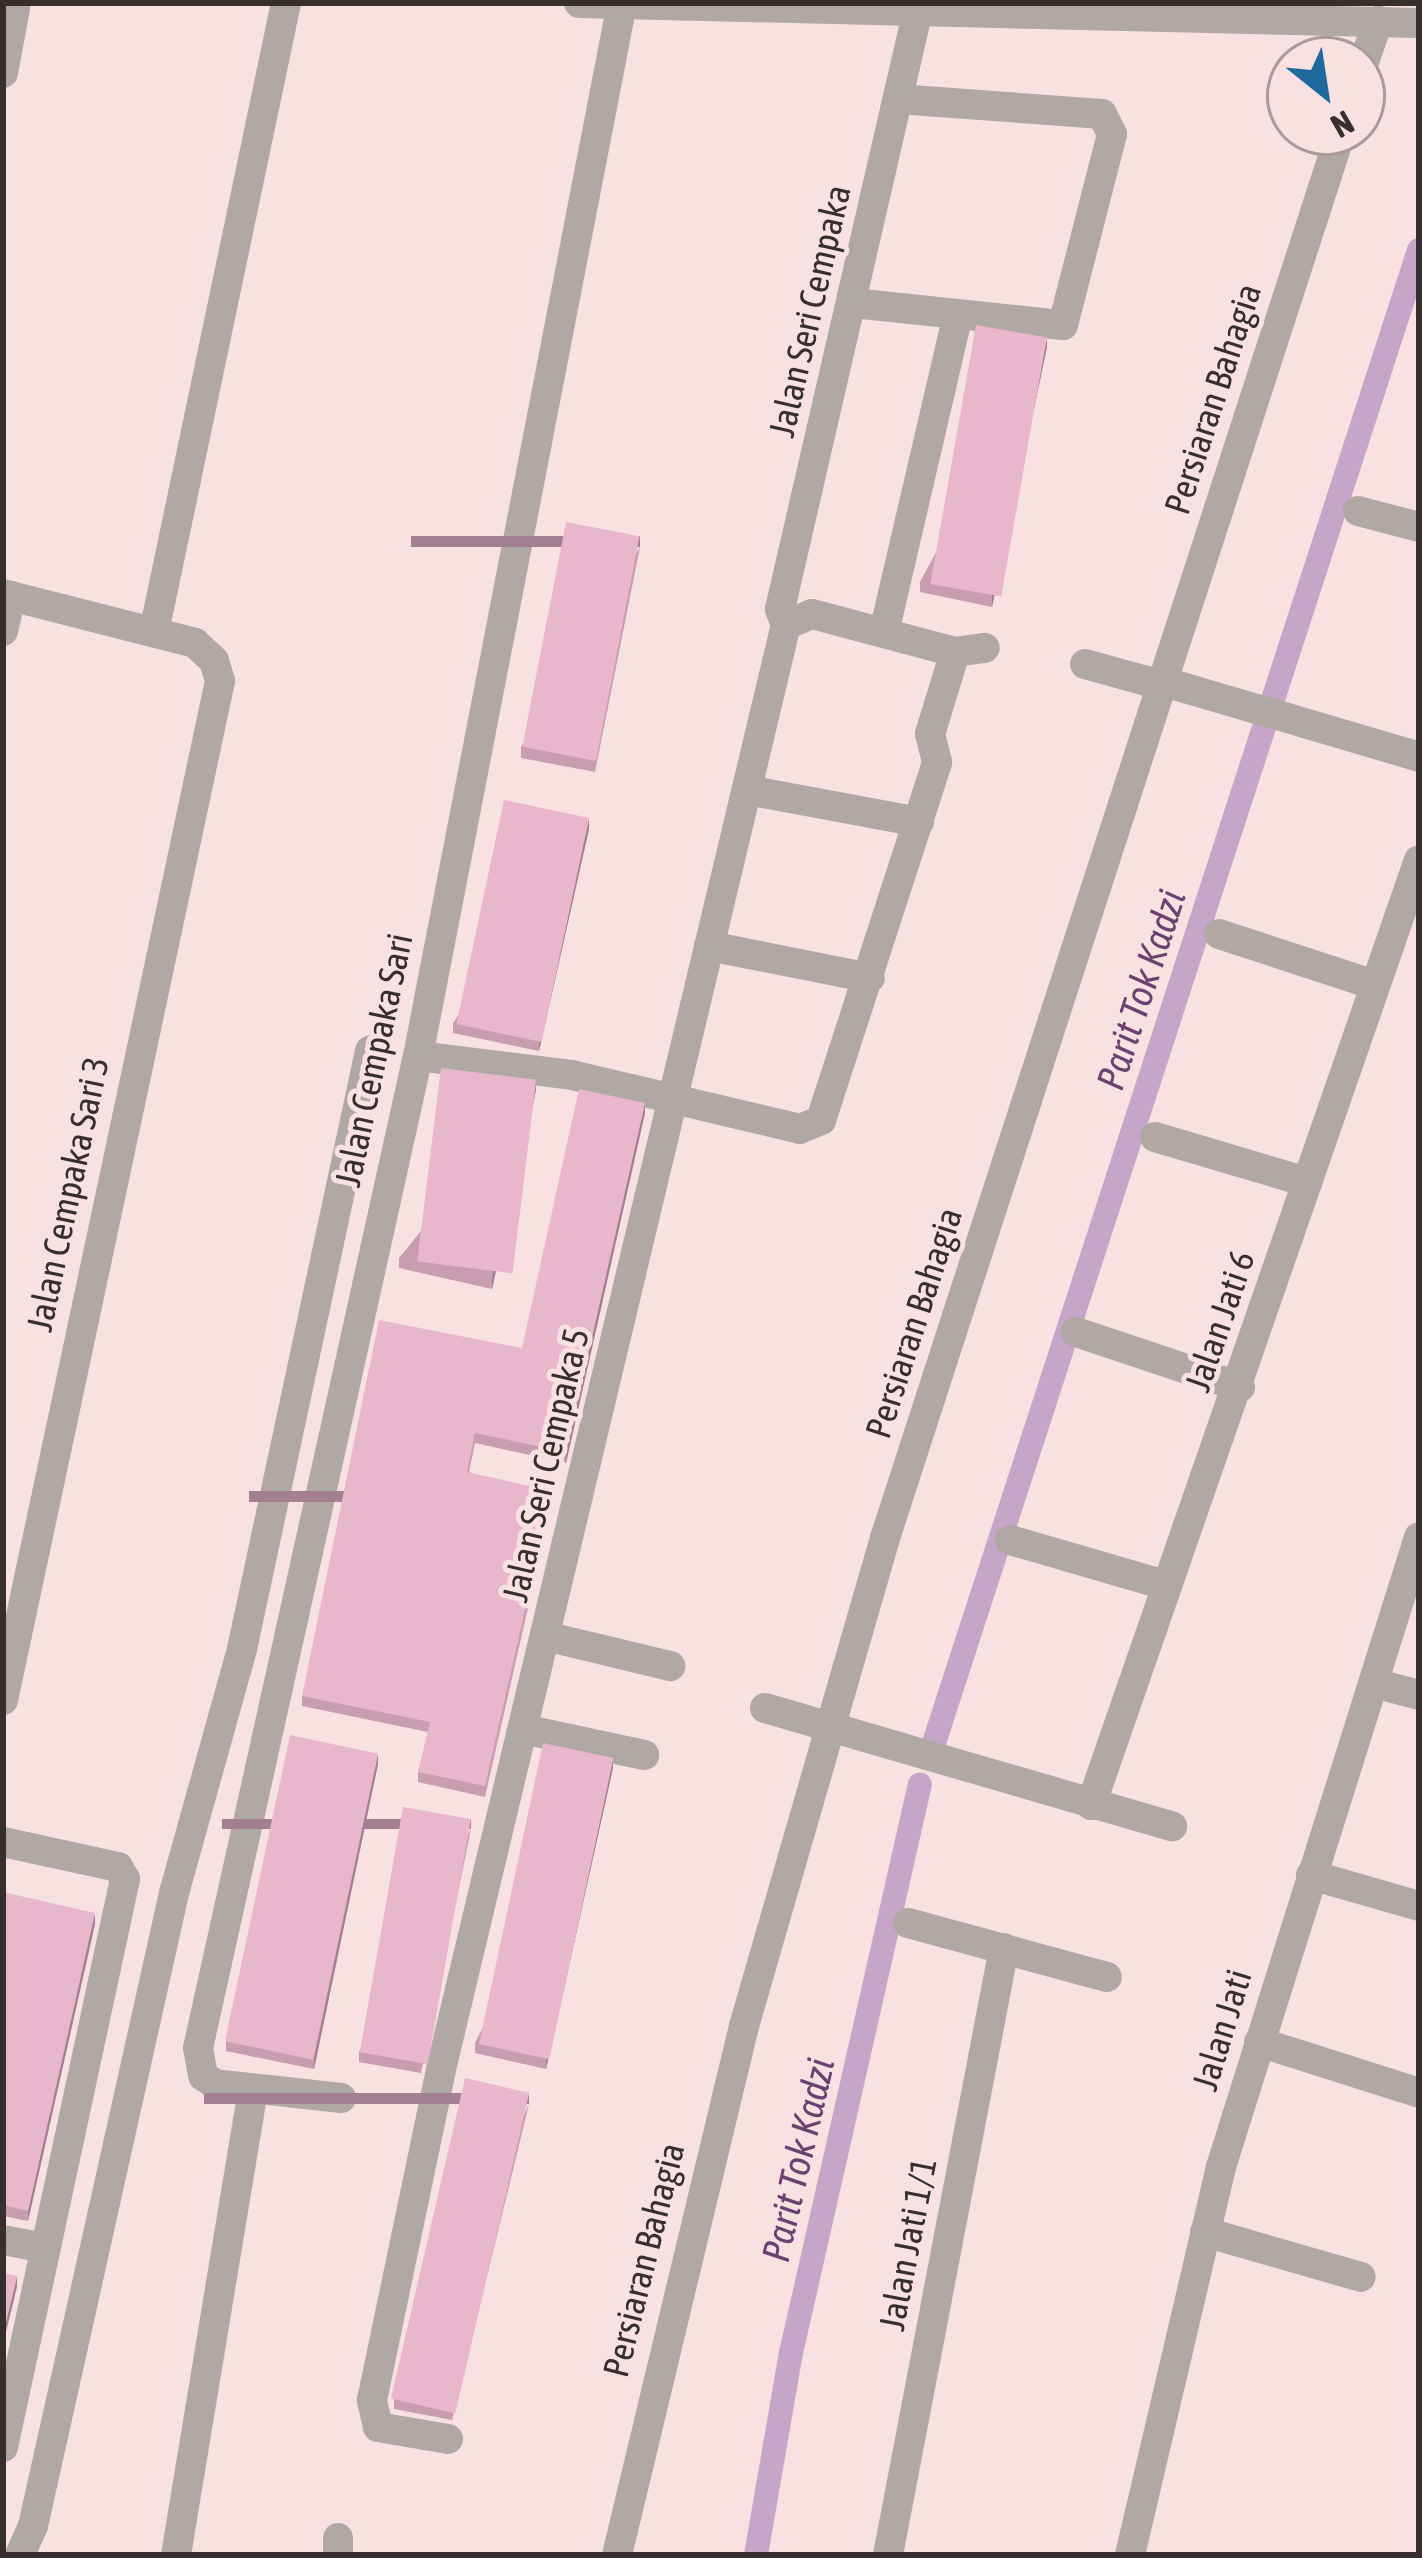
<!DOCTYPE html>
<html>
<head>
<meta charset="utf-8">
<style>
  body { margin:0 }
  #map { position:relative; width:1422px; height:2558px; overflow:hidden; background:#f8e1e1; font-family:"Asap Condensed",sans-serif }
  div>[style] { position:absolute }
  [style*='--x'] { left:calc(var(--x)*1px); top:calc(var(--y)*1px); width:calc(var(--w)*1px); rotate:calc(var(--a)*1deg) }
  .canal>* { height:24px; margin:-12px; padding:0 12px; transform-origin:12px; border-radius:12px; background:#c7a5c9 }
  .minor>* { height:30px; margin:-15px; padding:0 15px; transform-origin:15px; border-radius:15px; background:#b0a8a4 }
  .wall>* { inset:0; background:#c89daf }
  .shaded-wall>* { inset:0; background:#a2808f; transform-origin:0 0 }
  .building>* { inset:0; background:#e8b7cc; transform-origin:0 0 }
  span { translate:-50% -50%; white-space:nowrap; text-align:center; line-height:1.15; -webkit-text-stroke:10px #f8e1e1; paint-order:stroke }
  .street-label { font-size:36px; color:#372f2f }
  .water-label { font-size:39px; color:#6c4070; font-style:italic }
  .frame { position:absolute; inset:0; border:6px solid #372f2f; pointer-events:none }
  .north { position:absolute; left:1266px; top:36px; width:120px; height:120px; box-sizing:border-box; background:#f8e1e1; border:3px solid #ab9a9a; border-radius:50%; rotate:150deg; font-size:33px; font-weight:700; line-height:48px; text-align:center; color:#372f2f }
  .north::after { content:''; display:block; margin:auto; width:42px; height:54px; background:#1d699b; clip-path:polygon(50% 0,100% 100%,50% 72%,0 100%) }
</style>
</head>
<body>
<div id="map">
  <div class="canal">
    <i style="--x:931;--y:1752;--w:1579;--a:-72"></i>
    <i style="--x:756;--y:2555;--w:205;--a:-80.2"></i>
    <i style="--x:791;--y:2353;--w:583;--a:-77.23"></i>
  </div>
  <div class="minor">
    <i style="--x:579;--y:3;--w:840;--a:1.36"></i>
    <i style="--x:1362;--y:68;--w:50;--a:-71.2"></i>
    <i style="--x:3;--y:73;--w:71;--a:-79.5"></i>
    <i style="--x:853;--y:303;--w:211;--a:6"></i>
    <i style="--x:1063;--y:325;--w:197;--a:-75.6"></i>
    <i style="--x:1112;--y:134;--w:22;--a:-117"></i>
    <i style="--x:1102;--y:114;--w:205;--a:-175.8"></i>
    <i style="--x:1358;--y:511;--w:63;--a:14.7"></i>
    <i style="--x:3;--y:594;--w:198;--a:14.3"></i>
    <i style="--x:195;--y:643;--w:26;--a:43"></i>
    <i style="--x:214;--y:661;--w:21;--a:73"></i>
    <i style="--x:220;--y:681;--w:1042;--a:102.02"></i>
    <i style="--x:786;--y:625;--w:17;--a:-111"></i>
    <i style="--x:780;--y:609;--w:611;--a:-77.03"></i>
    <i style="--x:885;--y:628;--w:321;--a:-76.9"></i>
    <i style="--x:3;--y:631;--w:36;--a:-77"></i>
    <i style="--x:154;--y:632;--w:643;--a:-78.15"></i>
    <i style="--x:1085;--y:664;--w:75;--a:15.5"></i>
    <i style="--x:1158;--y:680;--w:272;--a:16.4"></i>
    <i style="--x:747;--y:790;--w:175;--a:10.5"></i>
    <i style="--x:1219;--y:934;--w:164;--a:18.1"></i>
    <i style="--x:709;--y:946;--w:164;--a:11.2"></i>
    <i style="--x:418;--y:1056;--w:155;--a:7"></i>
    <i style="--x:572;--y:1075;--w:234;--a:13.3"></i>
    <i style="--x:800;--y:1129;--w:23;--a:-23"></i>
    <i style="--x:821;--y:1120;--w:376;--a:-72"></i>
    <i style="--x:937;--y:762;--w:29;--a:-104"></i>
    <i style="--x:930;--y:734;--w:86;--a:-73"></i>
    <i style="--x:1155;--y:1137;--w:159;--a:16.5"></i>
    <i style="--x:1076;--y:1332;--w:173;--a:18.5"></i>
    <i style="--x:1010;--y:1540;--w:161;--a:16.2"></i>
    <i style="--x:545;--y:1636;--w:129;--a:13.5"></i>
    <i style="--x:1374;--y:1683;--w:47;--a:14.9"></i>
    <i style="--x:765;--y:1708;--w:424;--a:16.2"></i>
    <i style="--x:523;--y:1729;--w:124;--a:12.1"></i>
    <i style="--x:1091;--y:1805;--w:1000;--a:-70.86"></i>
    <i style="--x:3;--y:1842;--w:118;--a:12.3"></i>
    <i style="--x:118;--y:1867;--w:14;--a:60"></i>
    <i style="--x:125;--y:1879;--w:581;--a:102.12"></i>
    <i style="--x:1311;--y:1875;--w:112;--a:16"></i>
    <i style="--x:908;--y:1923;--w:206;--a:15.2"></i>
    <i style="--x:1259;--y:2042;--w:166;--a:17.6"></i>
    <i style="--x:341;--y:2098;--w:127;--a:-173.7"></i>
    <i style="--x:215;--y:2084;--w:14;--a:-146"></i>
    <i style="--x:203;--y:2076;--w:28;--a:-100"></i>
    <i style="--x:198;--y:2048;--w:1016;--a:-77.5"></i>
    <i style="--x:418;--y:1056;--w:1072;--a:-79.03"></i>
    <i style="--x:1205;--y:2232;--w:162;--a:16.1"></i>
    <i style="--x:3;--y:2240;--w:43;--a:10.8"></i>
    <i style="--x:448;--y:2439;--w:71;--a:-170.3"></i>
    <i style="--x:378;--y:2427;--w:28;--a:-103"></i>
    <i style="--x:372;--y:2400;--w:346;--a:-78.2"></i>
    <i style="--x:443;--y:2061;--w:1476;--a:-76.57"></i>
    <i style="--x:786;--y:625;--w:28;--a:-23"></i>
    <i style="--x:812;--y:614;--w:148;--a:14.9"></i>
    <i style="--x:955;--y:652;--w:30;--a:-8"></i>
    <i style="--x:20;--y:2555;--w:32;--a:-66"></i>
    <i style="--x:33;--y:2526;--w:649;--a:-77.44"></i>
    <i style="--x:174;--y:1893;--w:253;--a:-74.4"></i>
    <i style="--x:242;--y:1649;--w:612;--a:-77.92"></i>
    <i style="--x:176;--y:2555;--w:473;--a:-80.6"></i>
    <i style="--x:338;--y:2555;--w:17;--a:-90"></i>
    <i style="--x:617;--y:2555;--w:544;--a:-76.5"></i>
    <i style="--x:744;--y:2026;--w:508;--a:-73.88"></i>
    <i style="--x:885;--y:1538;--w:1478;--a:-72.03"></i>
    <i style="--x:888;--y:2555;--w:618;--a:-79.18"></i>
    <i style="--x:1130;--y:2555;--w:399;--a:-76.8"></i>
    <i style="--x:1221;--y:2167;--w:660;--a:-72.55"></i>
  </div>
  <div class="wall">
    <i style="clip-path:polygon(1047px 347px,992px 607px,920px 592px,920px 582px)"></i>
    <i style="clip-path:polygon(640px 547px,595px 772px,521px 758px,521px 747px)"></i>
    <i style="clip-path:polygon(589px 829px,539px 1051px,453px 1033px,453px 1023px)"></i>
    <i style="clip-path:polygon(536px 1090px,492px 1289px,399px 1268px,399px 1258px)"></i>
    <i style="clip-path:polygon(645px 1113px,566px 1463px,475px 1443px,469px 1472px,552px 1502px,485px 1797px,418px 1782px,418px 1772px,428px 1732px,302px 1706px,302px 1696px,522px 1348px)"></i>
    <i style="clip-path:polygon(378px 1764px,314px 2069px,226px 2051px,226px 2041px)"></i>
    <i style="clip-path:polygon(613px 1768px,546px 2069px,475px 2053px,475px 2043px)"></i>
    <i style="clip-path:polygon(471px 1829px,421px 2073px,359px 2062px,359px 2052px)"></i>
    <i style="clip-path:polygon(3px 1892px,95px 1924px,28px 2221px,3px 2216px)"></i>
    <i style="clip-path:polygon(529px 2104px,452px 2420px,394px 2409px,394px 2399px)"></i>
  </div>
  <div class="shaded-wall">
    <i style="clip-path:polygon(1047px 337px,1047px 347px,992px 607px,992px 596px)"></i>
    <i style="left:640px;top:536px;width:11px;height:229px;rotate:90deg"></i>
    <i style="clip-path:polygon(589px 818px,589px 829px,539px 1051px,539px 1041px)"></i>
    <i style="clip-path:polygon(536px 1080px,536px 1090px,492px 1289px,492px 1278px)"></i>
    <i style="clip-path:polygon(645px 1103px,645px 1113px,566px 1463px,566px 1452px)"></i>
    <i style="left:552px;top:1491px;width:11px;height:303px;rotate:90deg"></i>
    <i style="clip-path:polygon(378px 1753px,378px 1764px,314px 2069px,314px 2059px)"></i>
    <i style="clip-path:polygon(613px 1758px,613px 1768px,546px 2069px,546px 2058px)"></i>
    <i style="left:471px;top:1819px;width:10px;height:249px;rotate:90deg"></i>
    <i style="clip-path:polygon(95px 1913px,95px 1924px,28px 2221px,28px 2211px)"></i>
    <i style="left:529px;top:2093px;width:11px;height:325px;rotate:90deg"></i>
    <i style="clip-path:polygon(17px 2276px,17px 2287px,3px 2344px,3px 2334px)"></i>
  </div>
  <div class="building">
    <i style="left:976px;top:325px;width:72px;height:263px;rotate:10deg"></i>
    <i style="left:566px;top:522px;width:75px;height:229px;rotate:11deg"></i>
    <i style="left:504px;top:800px;width:87px;height:229px;rotate:12deg"></i>
    <i style="left:441px;top:1068px;width:96px;height:195px;rotate:7deg"></i>
    <i style="clip-path:polygon(579px 1089px,645px 1103px,566px 1452px,475px 1433px,467px 1472px,552px 1491px,485px 1786px,418px 1772px,430px 1722px,302px 1696px,379px 1320px,522px 1348px)"></i>
    <i style="left:290px;top:1735px;width:90px;height:313px;rotate:12deg"></i>
    <i style="left:543px;top:1743px;width:72px;height:308px;rotate:12deg"></i>
    <i style="left:403px;top:1807px;width:69px;height:249px;rotate:10deg"></i>
    <i style="clip-path:polygon(3px 1892px,95px 1913px,28px 2211px,3px 2205px)"></i>
    <i style="left:465px;top:2078px;width:66px;height:329px;rotate:13deg"></i>
    <i style="clip-path:polygon(3px 2273px,17px 2276px,3px 2334px)"></i>
  </div>
  <div class="street-label">
    <span style="left:810px;top:311px;rotate:-77deg">Jalan Seri Cempaka</span>
    <span style="left:1213px;top:399px;rotate:-72deg">Persiaran Bahagia</span>
    <span style="left:374px;top:1060px;rotate:-78deg">Jalan Cempaka Sari</span>
    <span style="left:68px;top:1194px;rotate:-78deg">Jalan Cempaka Sari 3</span>
    <span style="left:1220px;top:1321px;rotate:-71deg">Jalan Jati 6</span>
    <span style="left:914px;top:1323px;rotate:-72deg">Persiaran Bahagia</span>
    <span style="left:546px;top:1465px;rotate:-77deg">Jalan Seri Cempaka 5</span>
    <span style="left:1222px;top:2030px;rotate:-73deg">Jalan Jati</span>
    <span style="left:908px;top:2244px;rotate:-79deg">Jalan Jati 1/1</span>
    <span style="left:644px;top:2260px;rotate:-76deg">Persiaran Bahagia</span>
  </div>
  <div class="water-label">
    <span style="left:1141px;top:990px;rotate:-72deg">Parit Tok Kadzi</span>
    <span style="left:798px;top:2160px;rotate:-77deg">Parit Tok Kadzi</span>
  </div>
  <div class="frame"></div>
  <div class="north">N</div>
</div>
</body>
</html>
